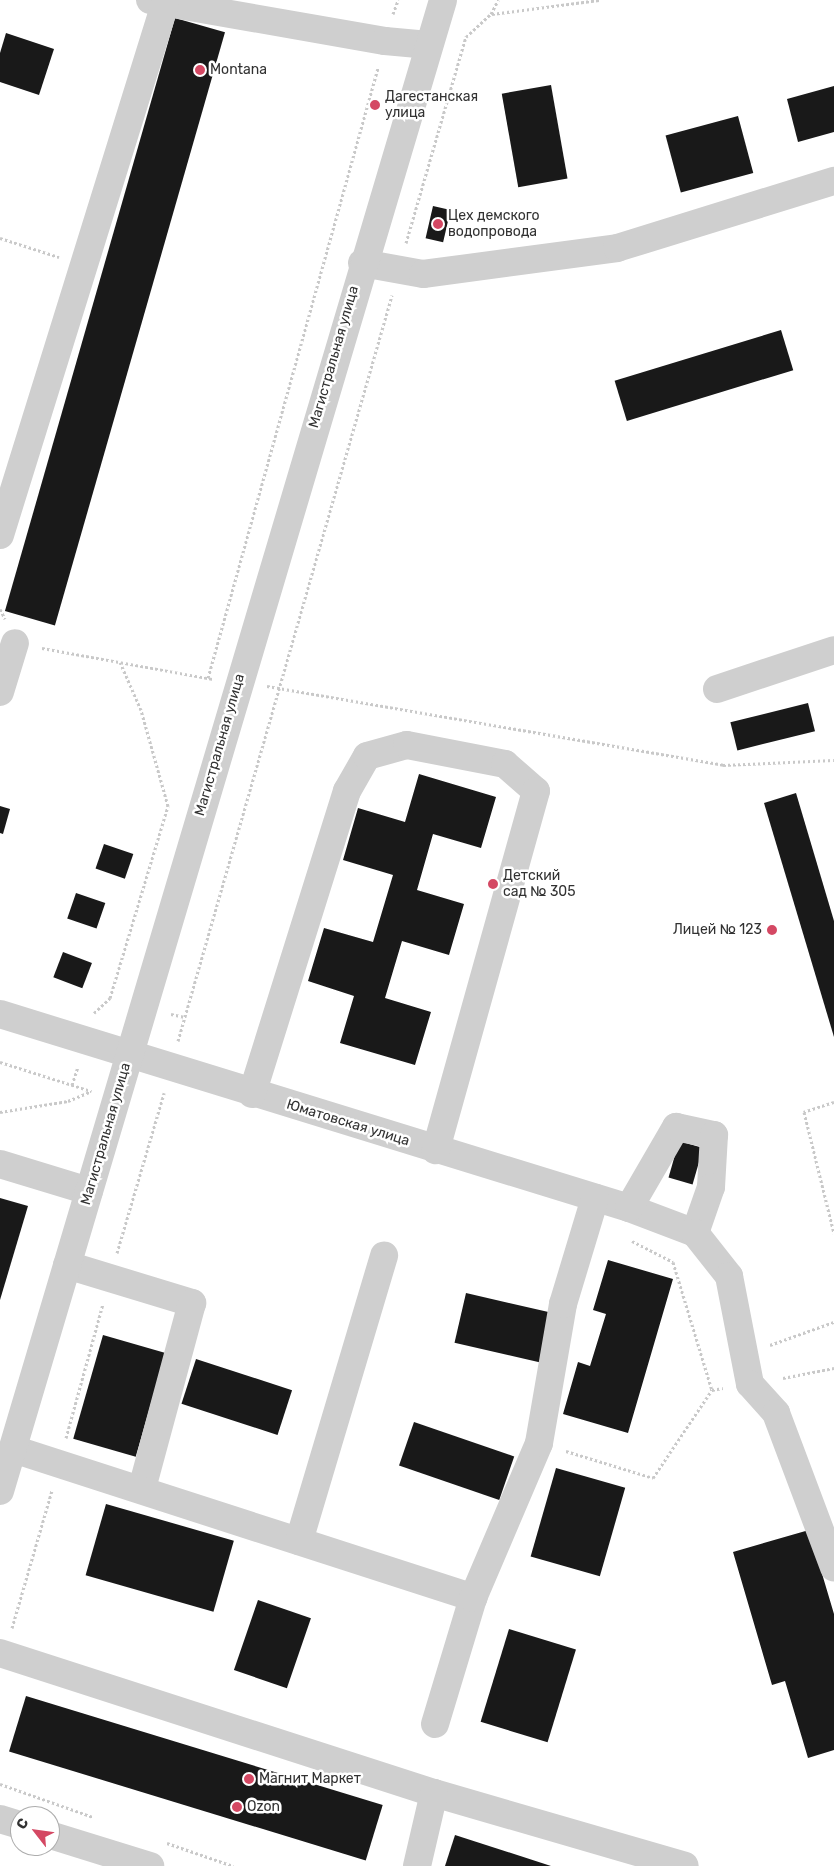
<!DOCTYPE html>
<html>
<head>
<meta charset="utf-8">
<style>
  body { margin:0 }
  #map { position:relative; width:834px; height:1866px; overflow:hidden; background:#fff; font-family:Rubik,sans-serif }
  div>[style] { position:absolute }
  [style*='--x'] { left:calc(var(--x)*1px); top:calc(var(--y)*1px); width:calc(var(--w)*1px); rotate:calc(var(--a)*1deg) }
  .building>* { inset:0; background:#191919; transform-origin:0 0 }
  .path>* { height:3px; margin-top:-1.5px; transform-origin:0; background:repeating-linear-gradient(90deg,#c9c9c9 0 2.5px,transparent 0 5px) }
  .minor>* { height:28px; margin:-14px; padding:0 14px; transform-origin:14px; border-radius:14px; background:#cfcfcf }
  .dots>* { width:14px; height:14px; translate:-50% -50%; box-sizing:border-box; border:2px solid #fff; border-radius:50% }
  span { translate:-50% -50%; white-space:nowrap; text-align:center; line-height:1.15; -webkit-text-stroke:5px #fff; paint-order:stroke }
  .poi-label { font-size:14px; color:#323232 }
  .left { translate:0 -50%; text-align:left }
  .right { translate:-100% -50%; text-align:right }
  .street-label { font-size:14px; color:#323232 }
  .north { position:absolute; left:10px; top:1806px; width:50px; height:50px; box-sizing:border-box; background:#fff; border:1px solid #adadad; border-radius:50%; rotate:300deg; font-size:14px; font-weight:700; line-height:20px; text-align:center; color:#323232 }
  .north::after { content:''; display:block; margin:auto; width:18px; height:22px; background:#d44863; clip-path:polygon(50% 0,100% 100%,50% 72%,0 100%) }
</style>
</head>
<body>
<div id="map">
  <div class="building">
    <i style="left:175px;top:18px;width:52px;height:617px;rotate:16deg"></i>
    <i style="clip-path:polygon(6px 33px,54px 49px,39px 95px,0 82px,0 53px)"></i>
    <i style="left:551px;top:85px;width:95px;height:50px;rotate:80deg"></i>
    <i style="clip-path:polygon(834px 86px,834px 132px,798px 142px,787px 99px)"></i>
    <i style="left:738px;top:116px;width:59px;height:75px;rotate:75deg"></i>
    <i style="left:433px;top:206px;width:18px;height:33px;rotate:13deg"></i>
    <i style="left:781px;top:330px;width:42px;height:174px;rotate:73deg"></i>
    <i style="left:808px;top:703px;width:29px;height:80px;rotate:76deg"></i>
    <i style="clip-path:polygon(419px 774px,496px 797px,481px 848px,433px 834px,417px 890px,464px 904px,449px 955px,402px 941px,385px 998px,431px 1012px,415px 1065px,340px 1043px,354px 996px,308px 981px,324px 928px,373px 942px,393px 875px,343px 860px,358px 808px,405px 822px)"></i>
    <i style="clip-path:polygon(796px 793px,834px 921px,834px 1037px,764px 803px)"></i>
    <i style="clip-path:polygon(0 806px,10px 809px,3px 834px,0 833px)"></i>
    <i style="left:104px;top:844px;width:31px;height:26px;rotate:19deg"></i>
    <i style="left:76px;top:893px;width:31px;height:27px;rotate:19deg"></i>
    <i style="left:63px;top:952px;width:31px;height:27px;rotate:21deg"></i>
    <i style="left:679px;top:1141px;width:25px;height:38px;rotate:16deg"></i>
    <i style="clip-path:polygon(0 1198px,28px 1206px,0 1300px)"></i>
    <i style="clip-path:polygon(608px 1260px,673px 1279px,628px 1433px,563px 1414px,578px 1362px,590px 1366px,606px 1314px,593px 1310px)"></i>
    <i style="left:466px;top:1293px;width:97px;height:51px;rotate:13deg"></i>
    <i style="left:103px;top:1335px;width:65px;height:108px;rotate:16deg"></i>
    <i style="left:196px;top:1359px;width:101px;height:47px;rotate:18deg"></i>
    <i style="left:414px;top:1422px;width:106px;height:46px;rotate:19deg"></i>
    <i style="left:556px;top:1468px;width:72px;height:92px;rotate:16deg"></i>
    <i style="left:106px;top:1504px;width:133px;height:74px;rotate:16deg"></i>
    <i style="clip-path:polygon(809px 1530px,834px 1614px,834px 1750px,808px 1758px,785px 1681px,772px 1685px,733px 1552px)"></i>
    <i style="left:258px;top:1600px;width:56px;height:74px;rotate:19deg"></i>
    <i style="left:509px;top:1629px;width:70px;height:97px;rotate:17deg"></i>
    <i style="left:26px;top:1696px;width:373px;height:58px;rotate:17deg"></i>
    <i style="clip-path:polygon(455px 1835px,551px 1866px,445px 1866px)"></i>
  </div>
  <div class="path">
    <i style="--x:393;--y:14;--w:15;--a:-70"></i>
    <i style="--x:492;--y:14;--w:108;--a:-7.5"></i>
    <i style="--x:0;--y:238;--w:62;--a:17.9"></i>
    <i style="--x:406;--y:243;--w:215;--a:-73.8"></i>
    <i style="--x:466;--y:37;--w:34;--a:-43"></i>
    <i style="--x:491;--y:14;--w:16;--a:-63"></i>
    <i style="--x:0;--y:609;--w:11;--a:63"></i>
    <i style="--x:42;--y:648;--w:174;--a:10.3"></i>
    <i style="--x:208;--y:678;--w:633;--a:-74.43"></i>
    <i style="--x:267;--y:686;--w:463;--a:9.8"></i>
    <i style="--x:723;--y:765;--w:111;--a:-2.6"></i>
    <i style="--x:94;--y:1013;--w:22;--a:-43"></i>
    <i style="--x:110;--y:998;--w:201;--a:-73.2"></i>
    <i style="--x:168;--y:806;--w:100;--a:-105.7"></i>
    <i style="--x:141;--y:710;--w:52;--a:-113.6"></i>
    <i style="--x:171;--y:1014;--w:14;--a:12"></i>
    <i style="--x:178;--y:1041;--w:776;--a:-73.99"></i>
    <i style="--x:0;--y:1062;--w:96;--a:17.7"></i>
    <i style="--x:72;--y:1085;--w:19;--a:-72"></i>
    <i style="--x:834;--y:1102;--w:32;--a:162"></i>
    <i style="--x:804;--y:1112;--w:125;--a:76.1"></i>
    <i style="--x:0;--y:1112;--w:69;--a:-9.2"></i>
    <i style="--x:68;--y:1101;--w:23;--a:-23"></i>
    <i style="--x:632;--y:1241;--w:46;--a:27.1"></i>
    <i style="--x:673;--y:1262;--w:134;--a:73.1"></i>
    <i style="--x:712;--y:1390;--w:11;--a:-10"></i>
    <i style="--x:117;--y:1253;--w:167;--a:-73.6"></i>
    <i style="--x:770;--y:1345;--w:68;--a:-19.8"></i>
    <i style="--x:783;--y:1378;--w:52;--a:-11.1"></i>
    <i style="--x:66;--y:1438;--w:139;--a:-74.6"></i>
    <i style="--x:566;--y:1451;--w:91;--a:17.2"></i>
    <i style="--x:653;--y:1478;--w:106;--a:-56.2"></i>
    <i style="--x:12;--y:1628;--w:144;--a:-73.8"></i>
    <i style="--x:0;--y:1784;--w:99;--a:19.5"></i>
    <i style="--x:167;--y:1843;--w:70;--a:19.2"></i>
  </div>
  <div class="minor">
    <i style="--x:150;--y:0;--w:239;--a:9.9"></i>
    <i style="--x:385;--y:41;--w:44;--a:5.2"></i>
    <i style="--x:362;--y:263;--w:62;--a:10.2"></i>
    <i style="--x:423;--y:274;--w:196;--a:-7.6"></i>
    <i style="--x:617;--y:248;--w:227;--a:-17.2"></i>
    <i style="--x:0;--y:535;--w:556;--a:-72.74"></i>
    <i style="--x:717;--y:689;--w:123;--a:-18.4"></i>
    <i style="--x:0;--y:692;--w:51;--a:-73"></i>
    <i style="--x:0;--y:1014;--w:658;--a:17.14"></i>
    <i style="--x:629;--y:1208;--w:71;--a:20.7"></i>
    <i style="--x:252;--y:1094;--w:318;--a:-72.6"></i>
    <i style="--x:347;--y:791;--w:40;--a:-60.3"></i>
    <i style="--x:367;--y:756;--w:41;--a:-15.4"></i>
    <i style="--x:407;--y:745;--w:100;--a:11"></i>
    <i style="--x:505;--y:764;--w:41;--a:41.1"></i>
    <i style="--x:536;--y:791;--w:373;--a:105.6"></i>
    <i style="--x:0;--y:1164;--w:93;--a:16.9"></i>
    <i style="--x:629;--y:1208;--w:94;--a:-59.9"></i>
    <i style="--x:676;--y:1127;--w:39;--a:12"></i>
    <i style="--x:714;--y:1135;--w:52;--a:93.3"></i>
    <i style="--x:711;--y:1187;--w:49;--a:109.2"></i>
    <i style="--x:695;--y:1233;--w:55;--a:51.7"></i>
    <i style="--x:729;--y:1276;--w:110;--a:79"></i>
    <i style="--x:750;--y:1384;--w:39;--a:48"></i>
    <i style="--x:776;--y:1413;--w:165;--a:69.4"></i>
    <i style="--x:67;--y:1265;--w:131;--a:16.9"></i>
    <i style="--x:192;--y:1303;--w:192;--a:105.1"></i>
    <i style="--x:13;--y:1449;--w:484;--a:17.9"></i>
    <i style="--x:0;--y:1491;--w:1555;--a:-73.45"></i>
    <i style="--x:299;--y:1541;--w:298;--a:-73.4"></i>
    <i style="--x:0;--y:1653;--w:456;--a:17.9"></i>
    <i style="--x:434;--y:1793;--w:261;--a:16.2"></i>
    <i style="--x:435;--y:1724;--w:132;--a:-73.2"></i>
    <i style="--x:473;--y:1598;--w:168;--a:-66.9"></i>
    <i style="--x:539;--y:1443;--w:141;--a:-80.2"></i>
    <i style="--x:563;--y:1304;--w:111;--a:-73.2"></i>
    <i style="--x:0;--y:1819;--w:21;--a:17"></i>
    <i style="--x:50;--y:1835;--w:105;--a:17.2"></i>
    <i style="--x:417;--y:1866;--w:75;--a:-76.9"></i>
  </div>
  <div class="dots">
    <i style="left:200px;top:70px;background:#d44863"></i>
    <i style="left:375px;top:105px;background:#d44863"></i>
    <i style="left:438px;top:224px;background:#d44863"></i>
    <i style="left:493px;top:884px;background:#d44863"></i>
    <i style="left:772px;top:930px;background:#d44863"></i>
    <i style="left:249px;top:1779px;background:#d44863"></i>
    <i style="left:237px;top:1807px;background:#d44863"></i>
  </div>
  <div class="poi-label">
    <span class="left" style="left:210px;top:70px">Montana</span>
    <span class="left" style="left:385px;top:105px">Дагестанская<br>улица</span>
    <span class="left" style="left:448px;top:224px">Цех демского<br>водопровода</span>
    <span class="left" style="left:503px;top:884px">Детский<br>сад № 305</span>
    <span class="right" style="left:762px;top:930px">Лицей № 123</span>
    <span class="left" style="left:259px;top:1779px">Магнит Маркет</span>
    <span class="left" style="left:247px;top:1807px">Ozon</span>
  </div>
  <div class="street-label">
    <span style="left:334px;top:357px;rotate:-74deg">Магистральная улица</span>
    <span style="left:220px;top:745px;rotate:-74deg">Магистральная улица</span>
    <span style="left:348px;top:1123px;rotate:17deg">Юматовская улица</span>
    <span style="left:106px;top:1134px;rotate:-74deg">Магистральная улица</span>
  </div>
  <div class="north">С</div>
</div>
</body>
</html>
